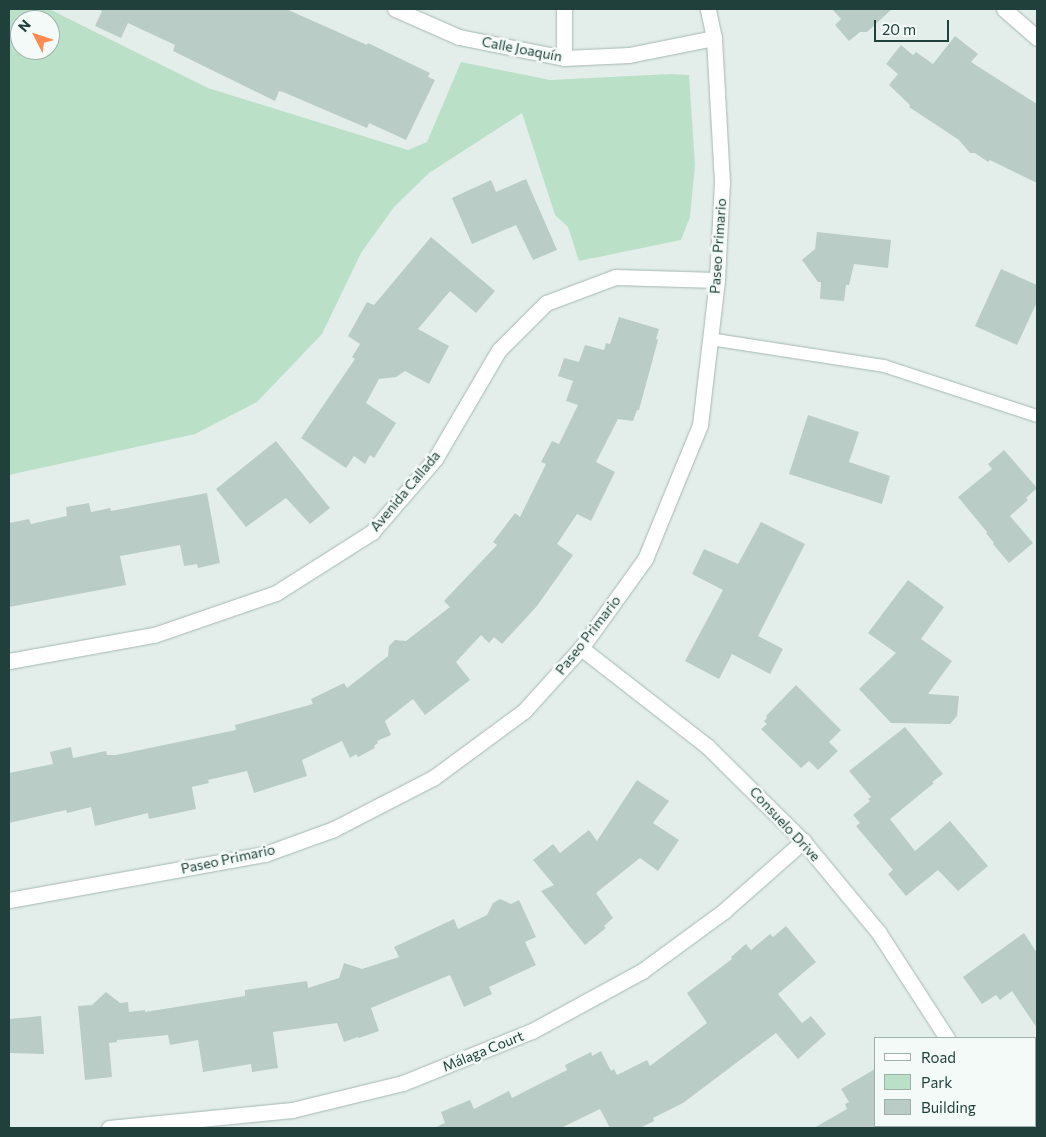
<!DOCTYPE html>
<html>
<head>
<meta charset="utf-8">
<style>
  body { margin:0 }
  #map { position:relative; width:1046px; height:1137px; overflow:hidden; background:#e3eeea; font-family:Commissioner,sans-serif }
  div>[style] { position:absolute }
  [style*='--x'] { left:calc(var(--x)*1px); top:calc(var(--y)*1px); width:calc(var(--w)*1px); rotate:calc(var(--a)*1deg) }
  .green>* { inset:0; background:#bae1c8 }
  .building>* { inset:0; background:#baccc6 }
  .roads { filter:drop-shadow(0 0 1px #a5b7b2) drop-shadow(0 0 1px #a5b7b2) }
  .lane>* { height:12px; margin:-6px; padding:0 6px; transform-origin:6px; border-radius:6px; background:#fff }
  .street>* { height:15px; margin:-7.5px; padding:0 7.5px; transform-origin:7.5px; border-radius:7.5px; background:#fff }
  .secondary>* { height:15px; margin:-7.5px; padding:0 7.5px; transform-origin:7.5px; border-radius:7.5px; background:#fff }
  span { translate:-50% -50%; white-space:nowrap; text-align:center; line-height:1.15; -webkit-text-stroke:5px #f4faf7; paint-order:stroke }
  .street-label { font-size:14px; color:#20413b }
  .frame { position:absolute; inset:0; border:10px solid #20413b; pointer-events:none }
  .legend { position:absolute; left:874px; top:1037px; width:162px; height:90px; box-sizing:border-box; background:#f4faf7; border:1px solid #9fb0ac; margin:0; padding:6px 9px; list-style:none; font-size:15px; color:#20413b }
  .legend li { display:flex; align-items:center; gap:10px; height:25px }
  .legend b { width:25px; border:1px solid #9fb0ac }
  .north { position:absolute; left:10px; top:10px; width:50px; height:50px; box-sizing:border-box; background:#f4faf7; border:1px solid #9fb0ac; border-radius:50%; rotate:311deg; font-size:14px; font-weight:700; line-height:20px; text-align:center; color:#20413b }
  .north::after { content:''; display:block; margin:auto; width:18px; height:22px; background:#ff8b50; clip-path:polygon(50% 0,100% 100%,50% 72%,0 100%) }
  .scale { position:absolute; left:874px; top:20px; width:75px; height:22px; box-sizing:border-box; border:2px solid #20413b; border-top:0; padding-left:6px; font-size:15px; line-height:18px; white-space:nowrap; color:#20413b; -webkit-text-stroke:4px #f4faf7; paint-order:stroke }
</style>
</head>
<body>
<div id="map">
  <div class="green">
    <i style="clip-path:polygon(evenodd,9px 9px,49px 9px,208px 88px,408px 150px,427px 142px,461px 62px,550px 80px,671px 74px,689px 75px,695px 165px,690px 217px,681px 240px,579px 261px,568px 227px,555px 215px,522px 113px,429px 173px,394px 207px,361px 253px,322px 334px,257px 402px,195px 434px,9px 475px,9px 9px,20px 20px,50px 20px,50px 50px,20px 50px,20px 20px)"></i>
  </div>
  <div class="building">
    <i style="clip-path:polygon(98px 9px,286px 9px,367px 45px,368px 43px,430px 73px,428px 77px,435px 80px,406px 140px,369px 123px,367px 128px,283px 92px,279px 91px,275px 101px,173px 51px,175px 45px,128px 23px,121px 38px,95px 26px,102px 11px)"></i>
    <i style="clip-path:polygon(832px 9px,892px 9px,867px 32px,860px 32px,849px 41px,835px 25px,841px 19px)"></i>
    <i style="clip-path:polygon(955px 36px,978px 54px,971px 62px,1037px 104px,1037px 183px,990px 160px,988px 162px,975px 153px,970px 153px,959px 140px,909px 107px,910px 105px,889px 85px,898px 74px,886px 64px,901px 45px,913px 55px,916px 52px,933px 64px)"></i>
    <i style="clip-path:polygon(526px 179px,557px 250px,533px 260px,516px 225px,472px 244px,452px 198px,491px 180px,496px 192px)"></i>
    <i style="clip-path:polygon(817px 232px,891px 240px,888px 268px,854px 264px,849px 285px,846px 285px,844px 301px,820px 299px,821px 282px,818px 282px,802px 260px,815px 249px)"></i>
    <i style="clip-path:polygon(431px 237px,495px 291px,476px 313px,450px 291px,418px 329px,449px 346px,429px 384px,405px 371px,396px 377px,379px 379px,366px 403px,396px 423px,374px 458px,370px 455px,365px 464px,354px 456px,346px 468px,301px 438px,355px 359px,352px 357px,360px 344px,348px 336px,367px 302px,374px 305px)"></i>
    <i style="clip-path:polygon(1001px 269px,1037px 285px,1037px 302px,1017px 345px,975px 326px)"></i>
    <i style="clip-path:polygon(619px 317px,659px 329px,656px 339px,658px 340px,639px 410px,637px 410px,633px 421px,618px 419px,596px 462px,615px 472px,591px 521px,577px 514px,557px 544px,573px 555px,537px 606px,502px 644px,494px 637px,489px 643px,481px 635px,456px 662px,470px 680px,425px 715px,413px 699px,385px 721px,391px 735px,377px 741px,378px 743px,374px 746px,375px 748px,358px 757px,356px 754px,350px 758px,342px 741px,302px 760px,307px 776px,254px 793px,247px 771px,208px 780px,209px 783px,192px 787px,196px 809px,149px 819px,148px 813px,95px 826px,91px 807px,67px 813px,66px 810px,9px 823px,9px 773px,53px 764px,50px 752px,71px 747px,73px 758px,106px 751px,107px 755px,116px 755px,236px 730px,235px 725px,313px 704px,311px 699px,344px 683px,347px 688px,388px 656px,389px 646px,395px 640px,406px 641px,450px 607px,444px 601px,497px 545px,493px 542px,515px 513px,520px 517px,546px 464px,541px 462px,552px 441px,559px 444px,578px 405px,566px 401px,573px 381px,558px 376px,564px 358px,579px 362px,585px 345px,604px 350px,606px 343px,610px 344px)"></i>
    <i style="clip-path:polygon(808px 415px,859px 432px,849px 462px,890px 476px,882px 504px,789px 474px)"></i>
    <i style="clip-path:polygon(276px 441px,330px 508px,310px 524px,286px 498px,246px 527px,216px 489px)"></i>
    <i style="clip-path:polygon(1004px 450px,1037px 488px,1026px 498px,1028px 500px,1010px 516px,1033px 543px,1009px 563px,993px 544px,994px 543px,986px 533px,987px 532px,958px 497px,992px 469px,988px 464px)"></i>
    <i style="clip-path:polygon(207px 493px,220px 563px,198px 568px,197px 564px,184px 566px,180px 545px,120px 556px,126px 585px,9px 607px,9px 523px,29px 519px,31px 524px,67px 516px,66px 507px,89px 503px,91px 512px,110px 508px,111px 511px)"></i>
    <i style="clip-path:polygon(761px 522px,805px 544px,758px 636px,783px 649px,770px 674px,732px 654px,719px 679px,685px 661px,723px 590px,692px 574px,704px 549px,738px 564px)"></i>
    <i style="clip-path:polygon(908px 580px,944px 607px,921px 639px,952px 661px,928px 694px,959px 696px,957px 716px,950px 724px,891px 723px,859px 689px,896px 653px,868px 633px)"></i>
    <i style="clip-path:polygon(796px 685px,841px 730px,829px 742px,838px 751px,818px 770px,809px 761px,801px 768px,761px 729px,767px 724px,764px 721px,767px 718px,766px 716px)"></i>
    <i style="clip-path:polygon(905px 727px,943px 774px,932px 782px,934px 783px,890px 819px,915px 851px,950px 821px,988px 866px,958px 891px,938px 870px,906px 896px,888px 874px,893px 870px,856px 826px,860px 823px,853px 815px,870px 801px,868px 799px,871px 797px,849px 771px)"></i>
    <i style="clip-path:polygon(637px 780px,669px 801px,653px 823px,679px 840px,658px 871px,640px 858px,596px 893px,613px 918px,604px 926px,606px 928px,585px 945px,541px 891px,554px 885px,533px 860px,553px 844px,560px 853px,589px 830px,597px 841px)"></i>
    <i style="clip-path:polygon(500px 899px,511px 904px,519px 900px,536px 937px,525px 942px,536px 965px,489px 987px,492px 994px,464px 1007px,450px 975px,371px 1008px,379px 1031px,359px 1038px,358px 1037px,344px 1042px,337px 1023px,273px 1032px,278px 1068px,252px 1072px,251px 1064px,203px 1072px,198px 1040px,170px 1045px,168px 1035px,117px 1040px,117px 1042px,109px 1043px,112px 1077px,85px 1080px,78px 1006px,92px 1005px,106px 992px,120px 1003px,128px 1002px,129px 1012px,145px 1010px,145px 1012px,245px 996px,245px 990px,307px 981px,308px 988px,339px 978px,344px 963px,362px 969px,399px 957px,394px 947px,454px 919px,458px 929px,487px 915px,493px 903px)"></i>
    <i style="clip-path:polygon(786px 926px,816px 962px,778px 994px,802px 1023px,811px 1016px,826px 1034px,798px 1059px,776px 1033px,683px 1103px,653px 1118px,654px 1121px,640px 1128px,610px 1128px,600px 1109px,561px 1128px,434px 1128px,445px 1123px,441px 1112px,470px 1100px,474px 1109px,509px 1091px,512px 1098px,567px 1070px,565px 1065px,591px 1052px,592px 1056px,601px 1051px,611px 1071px,614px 1069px,617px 1075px,647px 1060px,650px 1066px,707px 1023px,687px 993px,732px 959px,731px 957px,746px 944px,751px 950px,770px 934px,773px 937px)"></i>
    <i style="clip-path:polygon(1024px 933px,1037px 953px,1037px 1028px,1012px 991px,1000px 1000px,996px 995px,982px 1004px,963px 977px)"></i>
    <i style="clip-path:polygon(41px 1016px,44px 1054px,9px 1053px,9px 1019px)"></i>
    <i style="clip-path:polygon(875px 1069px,875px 1128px,814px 1128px,847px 1109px,845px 1104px,849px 1102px,841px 1089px)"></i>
  </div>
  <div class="roads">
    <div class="lane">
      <i style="--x:710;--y:339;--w:176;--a:8.8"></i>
      <i style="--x:884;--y:366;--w:161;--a:18.1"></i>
    </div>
    <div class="street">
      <i style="--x:395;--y:9;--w:70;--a:23.6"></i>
      <i style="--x:459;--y:37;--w:107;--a:11.3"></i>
      <i style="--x:564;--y:58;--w:65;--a:-2.6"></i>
      <i style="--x:629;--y:55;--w:87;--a:-11.3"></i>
      <i style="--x:564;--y:9;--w:49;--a:90"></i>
      <i style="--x:581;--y:648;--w:160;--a:37.9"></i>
      <i style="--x:707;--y:746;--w:135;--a:44.7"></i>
      <i style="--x:803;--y:841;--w:119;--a:50.4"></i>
      <i style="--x:879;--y:933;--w:125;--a:57.1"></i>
      <i style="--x:9;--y:661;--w:147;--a:-10.2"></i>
      <i style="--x:154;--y:635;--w:129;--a:-19"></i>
      <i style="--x:276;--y:593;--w:114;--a:-32.4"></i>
      <i style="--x:372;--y:532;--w:96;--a:-49.2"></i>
      <i style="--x:435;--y:459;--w:126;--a:-59.6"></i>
      <i style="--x:499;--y:350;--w:66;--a:-45"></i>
      <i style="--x:546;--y:303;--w:74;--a:-20.6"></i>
      <i style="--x:615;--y:277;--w:102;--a:1.7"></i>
      <i style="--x:1035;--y:1073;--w:3;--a:-45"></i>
      <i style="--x:999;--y:1126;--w:2;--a:63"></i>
      <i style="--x:109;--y:1128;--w:184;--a:-5.6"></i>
      <i style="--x:292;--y:1110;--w:114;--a:-13.7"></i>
      <i style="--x:403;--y:1083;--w:139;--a:-22"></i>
      <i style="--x:532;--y:1031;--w:125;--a:-28.6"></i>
      <i style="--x:642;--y:971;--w:102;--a:-36.2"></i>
      <i style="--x:724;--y:911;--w:106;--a:-41.5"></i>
    </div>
    <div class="secondary">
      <i style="--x:1004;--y:9;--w:44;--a:41.3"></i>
      <i style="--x:9;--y:900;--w:260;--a:-10.2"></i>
      <i style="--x:265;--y:854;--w:73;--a:-19.9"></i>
      <i style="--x:334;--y:829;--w:111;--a:-27.3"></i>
      <i style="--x:433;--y:778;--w:113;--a:-36.4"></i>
      <i style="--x:524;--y:711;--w:85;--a:-47.9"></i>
      <i style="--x:581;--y:648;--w:110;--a:-54.3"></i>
      <i style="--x:645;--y:559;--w:145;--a:-67.7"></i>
      <i style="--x:700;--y:425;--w:146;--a:-83.3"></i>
      <i style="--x:717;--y:280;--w:98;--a:-87.1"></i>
      <i style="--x:722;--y:182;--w:144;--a:-93.2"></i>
      <i style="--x:714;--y:38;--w:30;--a:-102"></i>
    </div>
  </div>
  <div class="street-label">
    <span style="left:522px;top:49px;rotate:11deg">Calle Joaquín</span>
    <span style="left:718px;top:246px;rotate:-86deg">Paseo Primario</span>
    <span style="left:405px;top:491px;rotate:-50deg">Avenida Callada</span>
    <span style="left:588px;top:635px;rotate:-52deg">Paseo Primario</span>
    <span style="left:785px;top:824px;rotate:47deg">Consuelo Drive</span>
    <span style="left:228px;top:859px;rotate:-12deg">Paseo Primario</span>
    <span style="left:483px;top:1051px;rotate:-22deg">Málaga Court</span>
  </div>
  <div class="frame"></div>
  <ul class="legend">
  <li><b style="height:6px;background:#fff"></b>Road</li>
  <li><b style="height:14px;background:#bae1c8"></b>Park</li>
  <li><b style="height:14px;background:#baccc6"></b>Building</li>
  </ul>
  <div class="north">N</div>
  <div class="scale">20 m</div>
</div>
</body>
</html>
